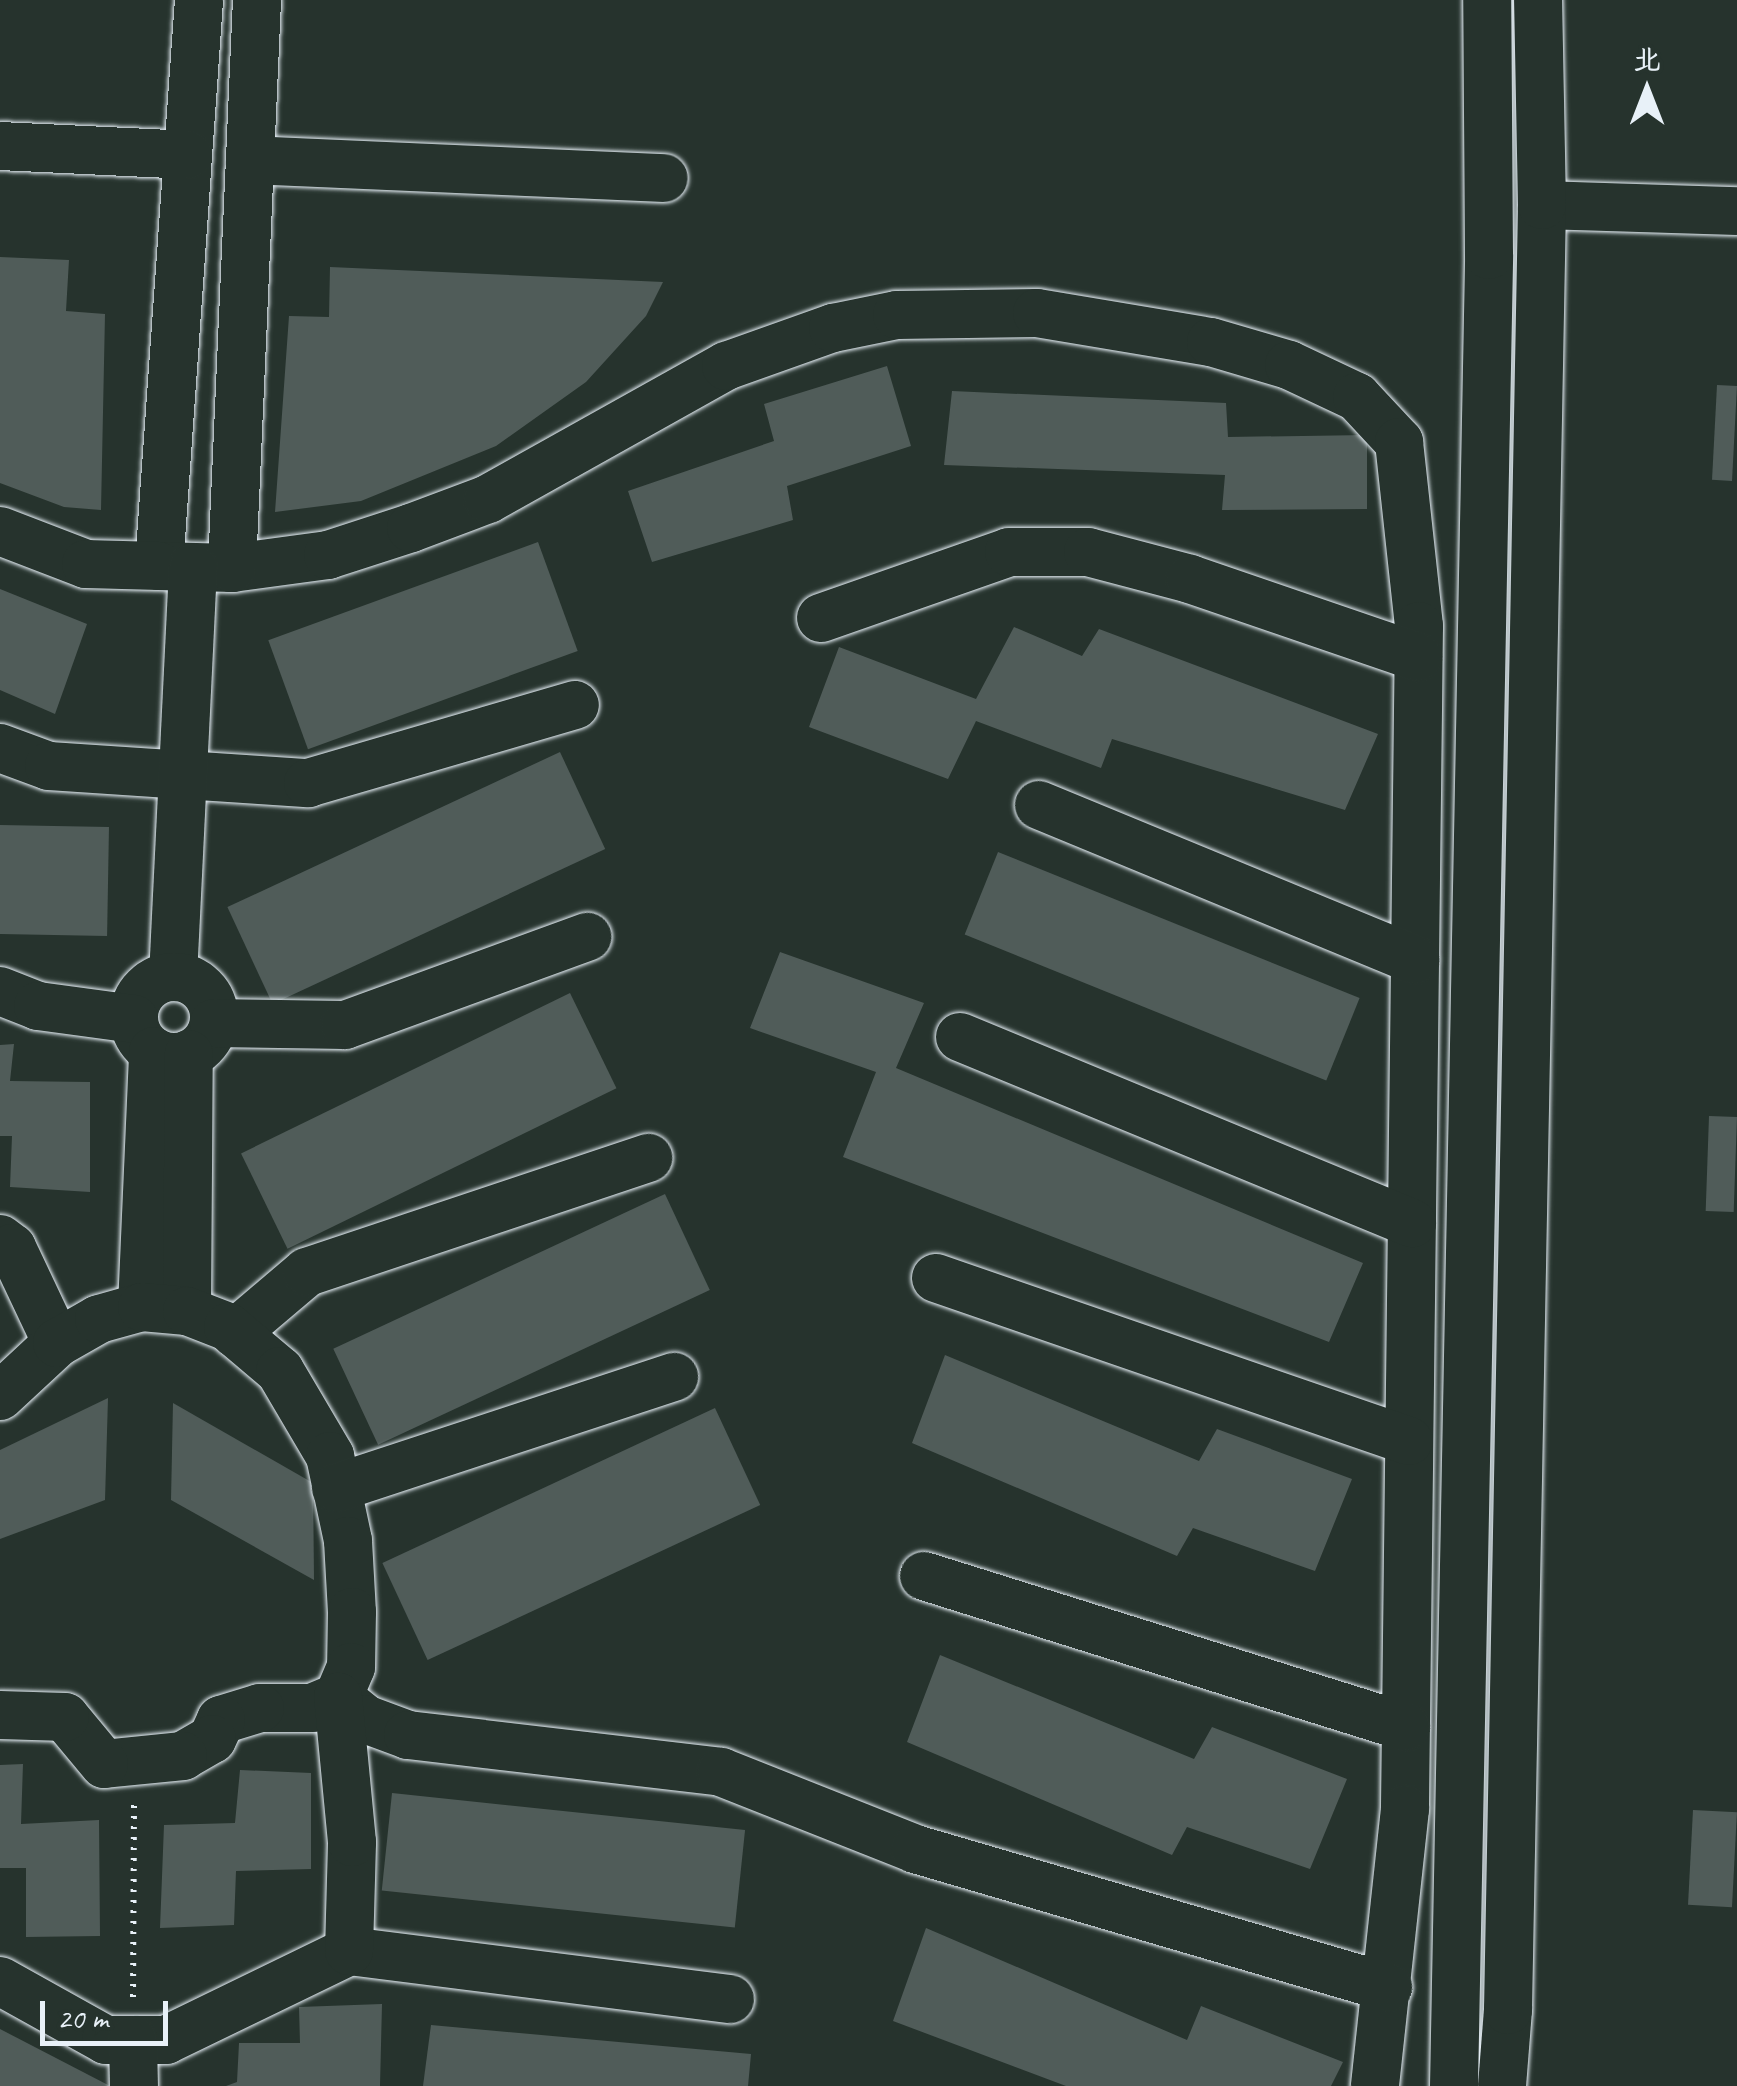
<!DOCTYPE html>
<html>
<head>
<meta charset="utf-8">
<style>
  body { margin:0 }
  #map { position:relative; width:1737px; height:2086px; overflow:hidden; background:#26332d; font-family:Caveat,"LXGW WenKai TC",sans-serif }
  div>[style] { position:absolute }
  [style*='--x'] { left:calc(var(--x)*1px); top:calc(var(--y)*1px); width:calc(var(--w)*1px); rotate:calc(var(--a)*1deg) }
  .building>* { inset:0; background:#505c59; transform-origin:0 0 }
  .path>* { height:6px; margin-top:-3px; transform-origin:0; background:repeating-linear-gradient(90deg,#e8f1f8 0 2.5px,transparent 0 10.5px) }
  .roads { filter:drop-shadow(0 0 2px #e8f1f8) drop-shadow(0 0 2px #e8f1f8) }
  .minor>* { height:48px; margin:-24px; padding:0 24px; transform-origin:24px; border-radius:24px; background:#26332d }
  .minor>.ring { margin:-24px; padding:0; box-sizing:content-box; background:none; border:48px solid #26332d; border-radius:50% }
  span { translate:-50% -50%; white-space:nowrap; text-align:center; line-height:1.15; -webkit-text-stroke:8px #26332d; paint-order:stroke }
  .north { position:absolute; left:1597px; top:40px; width:100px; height:100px; -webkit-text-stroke:8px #26332d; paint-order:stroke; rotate:0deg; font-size:28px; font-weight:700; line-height:40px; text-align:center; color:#e8f1f8 }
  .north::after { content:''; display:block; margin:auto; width:35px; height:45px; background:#e8f1f8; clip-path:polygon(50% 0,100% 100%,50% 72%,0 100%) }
  .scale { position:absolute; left:40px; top:2001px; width:128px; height:45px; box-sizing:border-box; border:5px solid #e8f1f8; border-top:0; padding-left:12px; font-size:30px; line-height:35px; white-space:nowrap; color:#e8f1f8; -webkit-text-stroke:8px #26332d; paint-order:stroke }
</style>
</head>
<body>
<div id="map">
  <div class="building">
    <i style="clip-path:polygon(0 257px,69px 260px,66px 311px,105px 314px,101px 510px,64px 507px,0 483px)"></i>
    <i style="clip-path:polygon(330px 267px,663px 282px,646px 316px,586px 382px,496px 446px,361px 501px,275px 512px,289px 316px,329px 317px)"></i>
    <i style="clip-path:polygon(887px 366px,911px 446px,787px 486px,793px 520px,652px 562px,628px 491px,774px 441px,764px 404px)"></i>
    <i style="left:1717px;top:385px;width:20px;height:95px;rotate:3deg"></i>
    <i style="clip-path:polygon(952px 391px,1226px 403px,1228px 437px,1367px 435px,1367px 509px,1222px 510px,1225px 475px,944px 465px)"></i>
    <i style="left:538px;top:542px;width:116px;height:287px;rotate:70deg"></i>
    <i style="clip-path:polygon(0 589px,87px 624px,55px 714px,0 690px)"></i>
    <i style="clip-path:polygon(1014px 627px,1082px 656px,1099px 629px,1378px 734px,1345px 810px,1112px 739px,1101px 768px,976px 721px,948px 779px,809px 727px,839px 647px,976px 699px)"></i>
    <i style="left:560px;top:752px;width:107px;height:367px;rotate:65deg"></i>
    <i style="left:0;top:825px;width:109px;height:109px;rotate:1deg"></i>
    <i style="left:998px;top:852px;width:390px;height:89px;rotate:22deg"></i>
    <i style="clip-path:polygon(780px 952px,924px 1003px,896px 1068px,1363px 1263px,1329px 1342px,843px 1157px,876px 1072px,750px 1028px)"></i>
    <i style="left:570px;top:993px;width:106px;height:366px;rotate:64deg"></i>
    <i style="clip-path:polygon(14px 1044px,10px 1081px,90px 1082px,90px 1192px,10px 1187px,12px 1136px,0 1136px,0 1045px)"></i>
    <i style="left:1709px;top:1116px;width:28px;height:95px;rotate:2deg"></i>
    <i style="left:665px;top:1194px;width:106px;height:366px;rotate:65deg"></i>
    <i style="clip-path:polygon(945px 1355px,1199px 1461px,1217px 1429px,1352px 1479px,1315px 1571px,1193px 1528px,1177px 1556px,912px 1443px)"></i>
    <i style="clip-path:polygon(108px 1398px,105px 1500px,0 1539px,0 1450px)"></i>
    <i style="clip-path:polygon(173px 1403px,313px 1483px,314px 1580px,171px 1500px)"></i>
    <i style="left:715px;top:1408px;width:107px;height:367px;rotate:65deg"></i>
    <i style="clip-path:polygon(940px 1655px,1194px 1759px,1212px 1727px,1347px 1779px,1310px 1869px,1187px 1827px,1172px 1855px,907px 1742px)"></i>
    <i style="clip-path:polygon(23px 1764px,21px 1824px,99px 1820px,100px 1936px,26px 1937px,26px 1868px,0 1868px,0 1765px)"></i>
    <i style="clip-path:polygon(240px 1770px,311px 1773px,311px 1869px,236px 1871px,234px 1925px,160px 1928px,164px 1825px,235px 1823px)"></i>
    <i style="left:392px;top:1793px;width:355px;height:98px;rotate:6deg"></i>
    <i style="left:1693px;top:1810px;width:44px;height:95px;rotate:3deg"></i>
    <i style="clip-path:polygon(926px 1928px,1187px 2040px,1201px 2006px,1343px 2062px,1331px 2086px,1066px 2086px,893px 2021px)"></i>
    <i style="clip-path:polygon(382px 2004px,380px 2086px,226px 2086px,237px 2082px,239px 2043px,300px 2043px,299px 2007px)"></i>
    <i style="clip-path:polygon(431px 2025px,751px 2054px,748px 2086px,423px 2086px)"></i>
    <i style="clip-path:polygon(0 2029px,110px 2086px,0 2086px)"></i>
  </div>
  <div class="path">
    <i style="--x:133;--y:1997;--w:193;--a:-89.7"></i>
  </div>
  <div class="roads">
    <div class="minor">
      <i style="--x:199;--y:0;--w:567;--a:94.04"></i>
      <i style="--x:159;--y:566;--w:73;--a:1.6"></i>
      <i style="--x:232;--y:568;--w:97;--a:-7.7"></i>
      <i style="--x:328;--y:555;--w:87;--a:-18"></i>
      <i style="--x:411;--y:528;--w:82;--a:-20.6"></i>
      <i style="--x:488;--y:499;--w:273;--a:-29.2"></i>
      <i style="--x:726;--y:366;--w:114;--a:-19.6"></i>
      <i style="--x:833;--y:328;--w:65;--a:-11.5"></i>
      <i style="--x:897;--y:315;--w:140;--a:-0.8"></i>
      <i style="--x:1037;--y:313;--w:176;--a:9.5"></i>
      <i style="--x:1211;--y:342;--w:81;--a:16.4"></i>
      <i style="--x:1289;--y:365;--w:75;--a:25.2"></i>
      <i style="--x:1357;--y:397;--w:62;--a:47"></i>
      <i style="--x:1399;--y:442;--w:185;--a:83.8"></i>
      <i style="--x:1419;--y:626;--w:1183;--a:90.68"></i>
      <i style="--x:1405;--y:1809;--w:279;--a:96.2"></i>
      <i style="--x:0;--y:146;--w:188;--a:2.7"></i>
      <i style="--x:250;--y:160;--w:414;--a:2.5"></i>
      <i style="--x:1542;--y:205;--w:195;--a:1.8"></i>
      <i style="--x:0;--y:531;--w:92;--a:21"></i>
      <i style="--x:86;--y:564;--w:73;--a:1.6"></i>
      <i style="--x:232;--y:568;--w:569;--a:-87.48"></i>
      <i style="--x:821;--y:618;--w:199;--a:-19.3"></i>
      <i style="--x:1009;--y:552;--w:79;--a:0"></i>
      <i style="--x:1088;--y:552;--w:106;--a:14.8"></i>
      <i style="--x:1190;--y:579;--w:241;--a:18.9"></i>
      <i style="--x:0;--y:748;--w:52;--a:20.2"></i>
      <i style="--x:49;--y:766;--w:260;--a:3.8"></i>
      <i style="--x:308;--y:783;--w:278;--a:-16.3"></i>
      <i style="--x:1039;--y:805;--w:407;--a:22.4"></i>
      <i style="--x:173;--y:977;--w:410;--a:-87.2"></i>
      <i class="ring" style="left:134px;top:977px;width:32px;height:32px"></i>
      <i style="--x:0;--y:991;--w:41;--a:21.5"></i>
      <i style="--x:38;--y:1006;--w:97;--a:7.7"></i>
      <i style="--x:214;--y:1023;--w:131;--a:0.9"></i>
      <i style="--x:345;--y:1025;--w:258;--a:-20"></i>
      <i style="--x:960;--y:1037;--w:489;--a:22.4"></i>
      <i style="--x:0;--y:1239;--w:15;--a:37"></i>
      <i style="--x:12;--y:1248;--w:105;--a:64.7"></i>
      <i style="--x:936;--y:1278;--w:500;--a:19.01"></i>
      <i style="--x:142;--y:1307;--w:256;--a:-87.5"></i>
      <i style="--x:187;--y:1311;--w:257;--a:-89.6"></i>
      <i style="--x:235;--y:1333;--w:94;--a:-40.3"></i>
      <i style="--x:307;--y:1272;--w:360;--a:-18.5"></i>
      <i style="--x:0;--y:1396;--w:78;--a:-42.9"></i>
      <i style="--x:57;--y:1343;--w:48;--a:-29.7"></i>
      <i style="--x:99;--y:1319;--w:45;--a:-15.6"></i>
      <i style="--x:142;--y:1307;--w:45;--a:5.1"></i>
      <i style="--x:187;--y:1311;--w:44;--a:21.3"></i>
      <i style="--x:228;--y:1327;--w:68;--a:40.2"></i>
      <i style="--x:280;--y:1371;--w:99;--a:59.5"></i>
      <i style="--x:330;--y:1456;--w:87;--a:78"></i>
      <i style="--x:348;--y:1541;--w:71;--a:86.8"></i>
      <i style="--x:352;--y:1612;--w:55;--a:91"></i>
      <i style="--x:351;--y:1667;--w:33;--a:113"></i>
      <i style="--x:338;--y:1697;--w:28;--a:157"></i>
      <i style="--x:312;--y:1708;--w:52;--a:180"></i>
      <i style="--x:260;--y:1708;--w:41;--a:162.9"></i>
      <i style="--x:221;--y:1720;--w:21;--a:115"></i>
      <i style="--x:212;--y:1739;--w:34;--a:150"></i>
      <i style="--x:183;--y:1756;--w:79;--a:174.2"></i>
      <i style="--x:104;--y:1764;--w:61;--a:-129.7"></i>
      <i style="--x:65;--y:1717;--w:65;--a:-178.2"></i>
      <i style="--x:336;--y:1488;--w:356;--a:-18.2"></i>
      <i style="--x:924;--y:1576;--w:505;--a:17.39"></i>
      <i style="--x:338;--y:1697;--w:35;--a:39"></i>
      <i style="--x:365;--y:1719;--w:46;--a:20.4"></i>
      <i style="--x:408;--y:1735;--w:315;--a:6.7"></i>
      <i style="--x:721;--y:1772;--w:209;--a:21.6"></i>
      <i style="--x:915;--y:1849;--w:493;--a:16.3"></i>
      <i style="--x:349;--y:1951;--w:384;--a:7.2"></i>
      <i style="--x:0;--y:1981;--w:121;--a:29.1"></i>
      <i style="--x:106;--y:2040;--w:60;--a:0"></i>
      <i style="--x:166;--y:2040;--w:203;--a:-25.9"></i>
      <i style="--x:349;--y:1951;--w:109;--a:-88.4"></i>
      <i style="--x:352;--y:1842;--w:146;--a:-95.5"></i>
      <i style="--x:133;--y:2040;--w:46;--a:88.8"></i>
      <i style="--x:1454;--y:2086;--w:1831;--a:-88.9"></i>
      <i style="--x:1489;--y:255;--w:255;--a:-90.4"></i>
      <i style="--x:1502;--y:2086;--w:76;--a:-85.5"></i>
      <i style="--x:1508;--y:2010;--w:1805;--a:-88.92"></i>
      <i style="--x:1542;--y:205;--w:205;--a:-91.1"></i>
    </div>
  </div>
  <div class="north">北</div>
  <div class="scale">20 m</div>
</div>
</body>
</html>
